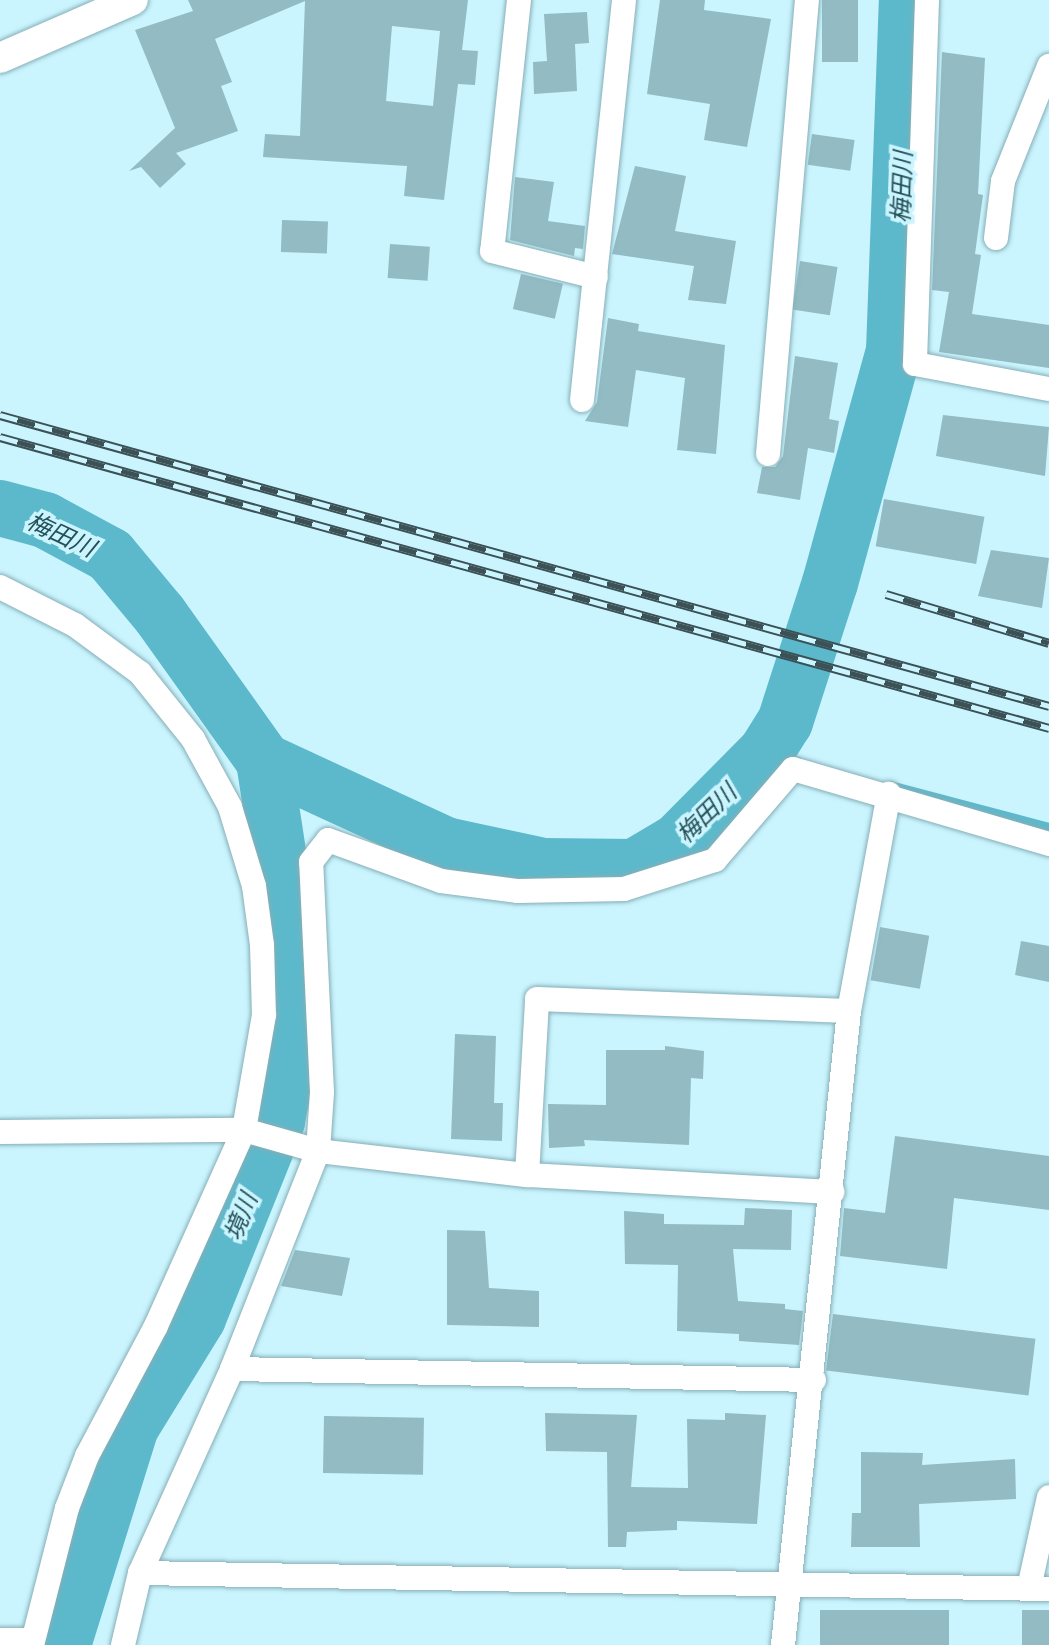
<!DOCTYPE html>
<html>
<head>
<meta charset="utf-8">
<style>
  body { margin:0 }
  #map { position:relative; width:1049px; height:1645px; overflow:hidden; background:#caf5fe; font-family:Georgia,"Noto Sans JP",serif }
  div>[style] { position:absolute }
  [style*='--x'] { left:calc(var(--x)*1px); top:calc(var(--y)*1px); width:calc(var(--w)*1px); rotate:calc(var(--a)*1deg) }
  .stream>* { height:9px; margin:-4.5px; padding:0 4.5px; transform-origin:4.5px; border-radius:4.5px; background:#5cb9cb }
  .river>* { height:56px; margin:-28px; padding:0 28px; transform-origin:28px; border-radius:28px; background:#5cb9cb }
  .building>* { inset:0; background:#92bbc4; transform-origin:0 0 }
  .roads { filter:drop-shadow(0 0 2px #86aeb7) drop-shadow(0 0 2px #86aeb7) }
  .minor>* { height:24px; margin:-12px; padding:0 12px; transform-origin:12px; border-radius:12px; background:#fff }
  .tertiary>* { height:30px; margin:-15px; padding:0 15px; transform-origin:15px; border-radius:15px; background:#fff }
  .rail>* { height:9px; margin-top:-4.5px; transform-origin:0; background:repeating-linear-gradient(90deg,#caf5fe 0 18px,#3b5155 0 36px); box-sizing:border-box; border-block:2px solid #3b5155 }
  span { translate:-50% -50%; white-space:nowrap; text-align:center; line-height:1.15; -webkit-text-stroke:7px #caf5fe; paint-order:stroke }
  .water-label { font-size:24px; color:#265058; font-style:italic }
</style>
</head>
<body>
<div id="map">
  <div class="stream">
    <i style="--x:766;--y:752;--w:33;--a:16"></i>
    <i style="--x:890;--y:785;--w:164;--a:14.8"></i>
  </div>
  <div class="river">
    <i style="--x:0;--y:508;--w:47;--a:14.9"></i>
    <i style="--x:45;--y:520;--w:74;--a:28.3"></i>
    <i style="--x:110;--y:555;--w:78;--a:50.2"></i>
    <i style="--x:160;--y:615;--w:179;--a:54.5"></i>
    <i style="--x:264;--y:761;--w:200;--a:24.8"></i>
    <i style="--x:446;--y:845;--w:99;--a:12.2"></i>
    <i style="--x:543;--y:866;--w:91;--a:0.6"></i>
    <i style="--x:634;--y:867;--w:51;--a:-30.6"></i>
    <i style="--x:678;--y:841;--w:125;--a:-45.3"></i>
    <i style="--x:766;--y:752;--w:36;--a:-58"></i>
    <i style="--x:785;--y:722;--w:146;--a:-72.1"></i>
    <i style="--x:830;--y:583;--w:241;--a:-74.6"></i>
    <i style="--x:894;--y:351;--w:351;--a:-87.9"></i>
    <i style="--x:63;--y:1645;--w:228;--a:-72.7"></i>
    <i style="--x:131;--y:1427;--w:128;--a:-58.4"></i>
    <i style="--x:198;--y:1318;--w:212;--a:-68.1"></i>
    <i style="--x:277;--y:1121;--w:74;--a:-79.1"></i>
    <i style="--x:291;--y:1048;--w:80;--a:-86.4"></i>
    <i style="--x:296;--y:968;--w:209;--a:-98.8"></i>
  </div>
  <div class="building">
    <i style="clip-path:polygon(evenodd,188px 0,468px 0,462px 50px,478px 51px,475px 85px,458px 84px,444px 200px,404px 196px,407px 166px,263px 157px,265px 134px,300px 136px,305px 1px,215px 39px,232px 82px,221px 86px,238px 131px,176px 153px,186px 164px,160px 188px,141px 167px,129px 171px,175px 128px,135px 30px,193px 11px,188px 0,392px 26px,440px 31px,433px 106px,386px 101px,392px 26px)"></i>
    <i style="clip-path:polygon(660px 0,705px 0,704px 10px,771px 19px,747px 147px,704px 140px,710px 104px,647px 94px)"></i>
    <i style="left:822px;top:0;width:36px;height:62px"></i>
    <i style="clip-path:polygon(587px 12px,589px 43px,575px 44px,577px 91px,534px 94px,533px 62px,547px 61px,544px 14px)"></i>
    <i style="clip-path:polygon(942px 52px,985px 58px,978px 194px,983px 195px,975px 254px,981px 255px,972px 314px,1049px 325px,1049px 368px,939px 352px,949px 292px,932px 290px)"></i>
    <i style="left:812px;top:134px;width:43px;height:31px;rotate:8deg"></i>
    <i style="clip-path:polygon(635px 166px,686px 176px,675px 231px,736px 241px,726px 304px,688px 300px,694px 266px,612px 254px)"></i>
    <i style="clip-path:polygon(515px 177px,554px 182px,548px 221px,585px 226px,583px 249px,575px 248px,574px 256px,510px 240px)"></i>
    <i style="left:282px;top:220px;width:46px;height:32px;rotate:2deg"></i>
    <i style="left:390px;top:244px;width:40px;height:34px;rotate:4deg"></i>
    <i style="left:800px;top:261px;width:38px;height:49px;rotate:9deg"></i>
    <i style="left:521px;top:274px;width:43px;height:36px;rotate:13deg"></i>
    <i style="clip-path:polygon(608px 318px,639px 324px,638px 331px,725px 345px,716px 454px,677px 450px,685px 378px,636px 370px,628px 427px,585px 421px,597px 402px)"></i>
    <i style="clip-path:polygon(795px 356px,838px 363px,829px 419px,839px 421px,834px 453px,808px 448px,800px 500px,757px 493px,762px 467px,775px 467px,783px 456px)"></i>
    <i style="clip-path:polygon(943px 415px,1049px 427px,1045px 476px,936px 456px)"></i>
    <i style="left:884px;top:499px;width:102px;height:48px;rotate:10deg"></i>
    <i style="clip-path:polygon(991px 550px,1049px 558px,1042px 608px,978px 596px)"></i>
    <i style="left:880px;top:927px;width:50px;height:54px;rotate:10deg"></i>
    <i style="clip-path:polygon(1021px 941px,1049px 946px,1049px 982px,1015px 975px)"></i>
    <i style="clip-path:polygon(455px 1034px,496px 1036px,494px 1103px,503px 1103px,502px 1141px,451px 1139px)"></i>
    <i style="clip-path:polygon(665px 1046px,704px 1051px,703px 1079px,691px 1078px,689px 1145px,584px 1140px,585px 1146px,549px 1148px,548px 1104px,606px 1105px,606px 1050px,665px 1050px)"></i>
    <i style="clip-path:polygon(895px 1136px,1049px 1156px,1049px 1210px,954px 1198px,947px 1269px,840px 1256px,844px 1208px,885px 1213px)"></i>
    <i style="clip-path:polygon(745px 1208px,792px 1210px,791px 1250px,733px 1249px,738px 1301px,785px 1304px,785px 1309px,803px 1311px,799px 1345px,739px 1341px,739px 1334px,677px 1331px,678px 1265px,625px 1264px,624px 1211px,664px 1214px,664px 1224px,744px 1225px)"></i>
    <i style="clip-path:polygon(447px 1230px,485px 1231px,489px 1288px,539px 1291px,539px 1327px,447px 1325px)"></i>
    <i style="clip-path:polygon(295px 1250px,350px 1258px,342px 1296px,281px 1286px)"></i>
    <i style="left:833px;top:1314px;width:204px;height:57px;rotate:7deg"></i>
    <i style="clip-path:polygon(545px 1413px,637px 1415px,631px 1487px,688px 1488px,687px 1419px,725px 1420px,725px 1413px,766px 1415px,757px 1524px,677px 1521px,677px 1530px,627px 1532px,626px 1547px,608px 1547px,607px 1452px,546px 1451px)"></i>
    <i style="left:324px;top:1416px;width:100px;height:57px;rotate:1deg"></i>
    <i style="clip-path:polygon(861px 1452px,923px 1453px,922px 1465px,1015px 1459px,1016px 1499px,919px 1504px,920px 1547px,851px 1547px,852px 1513px,861px 1513px)"></i>
    <i style="left:820px;top:1610px;width:129px;height:35px"></i>
    <i style="left:1022px;top:1610px;width:27px;height:35px"></i>
  </div>
  <div class="roads">
    <div class="minor">
      <i style="--x:519;--y:0;--w:252;--a:96.1"></i>
      <i style="--x:492;--y:251;--w:107;--a:14"></i>
      <i style="--x:927;--y:0;--w:364;--a:91.9"></i>
      <i style="--x:915;--y:364;--w:136;--a:10.6"></i>
      <i style="--x:996;--y:238;--w:57;--a:-83"></i>
      <i style="--x:1003;--y:181;--w:124;--a:-68.2"></i>
      <i style="--x:582;--y:400;--w:402;--a:-84"></i>
      <i style="--x:768;--y:454;--w:456;--a:-85.1"></i>
      <i style="--x:0;--y:587;--w:84;--a:26.9"></i>
      <i style="--x:75;--y:625;--w:81;--a:36.4"></i>
      <i style="--x:140;--y:673;--w:85;--a:51.2"></i>
      <i style="--x:193;--y:739;--w:77;--a:61.4"></i>
      <i style="--x:230;--y:807;--w:83;--a:73.1"></i>
      <i style="--x:254;--y:886;--w:60;--a:82.3"></i>
      <i style="--x:262;--y:945;--w:70;--a:88.4"></i>
      <i style="--x:264;--y:1015;--w:117;--a:99.9"></i>
      <i style="--x:244;--y:1130;--w:215;--a:114.2"></i>
      <i style="--x:156;--y:1326;--w:147;--a:118"></i>
      <i style="--x:87;--y:1456;--w:56;--a:111"></i>
      <i style="--x:67;--y:1508;--w:141;--a:104.3"></i>
      <i style="--x:0;--y:1132;--w:244;--a:-0.5"></i>
      <i style="--x:244;--y:1130;--w:77;--a:15.8"></i>
      <i style="--x:318;--y:1151;--w:210;--a:6.6"></i>
      <i style="--x:527;--y:1175;--w:306;--a:3.2"></i>
      <i style="--x:527;--y:1175;--w:176;--a:-86.7"></i>
      <i style="--x:537;--y:999;--w:312;--a:2.2"></i>
      <i style="--x:232;--y:1369;--w:582;--a:1.08"></i>
      <i style="--x:140;--y:1573;--w:909;--a:1.01"></i>
      <i style="--x:1029;--y:1588;--w:93;--a:-77.6"></i>
      <i style="--x:0;--y:1640;--w:31;--a:0"></i>
      <i style="--x:123;--y:1645;--w:74;--a:-76.7"></i>
      <i style="--x:140;--y:1573;--w:224;--a:-65.7"></i>
      <i style="--x:232;--y:1369;--w:234;--a:-68.5"></i>
      <i style="--x:318;--y:1151;--w:59;--a:-86.1"></i>
      <i style="--x:322;--y:1092;--w:230;--a:-92.7"></i>
      <i style="--x:311;--y:862;--w:28;--a:-52"></i>
      <i style="--x:328;--y:840;--w:120;--a:19.9"></i>
      <i style="--x:441;--y:881;--w:78;--a:7.4"></i>
      <i style="--x:518;--y:891;--w:106;--a:-1.1"></i>
      <i style="--x:624;--y:889;--w:96;--a:-17.7"></i>
      <i style="--x:715;--y:860;--w:120;--a:-49.4"></i>
      <i style="--x:793;--y:769;--w:267;--a:16.3"></i>
      <i style="--x:783;--y:1645;--w:637;--a:-84.06"></i>
      <i style="--x:849;--y:1011;--w:221;--a:-79.6"></i>
    </div>
    <div class="tertiary">
      <i style="--x:0;--y:58;--w:145;--a:-23.6"></i>
    </div>
  </div>
  <div class="rail">
    <i style="--x:0;--y:415;--w:1089;--a:15.5"></i>
    <i style="--x:0;--y:437;--w:1089;--a:15.5"></i>
    <i style="--x:886;--y:594;--w:170;--a:16.7"></i>
  </div>
  <div class="water-label">
    <span style="left:900px;top:187px;rotate:-88deg">梅田川</span>
    <span style="left:62px;top:533px;rotate:25deg">梅田川</span>
    <span style="left:705px;top:812px;rotate:-44deg">梅田川</span>
    <span style="left:239px;top:1216px;rotate:-68deg">境川</span>
  </div>
</div>
</body>
</html>
